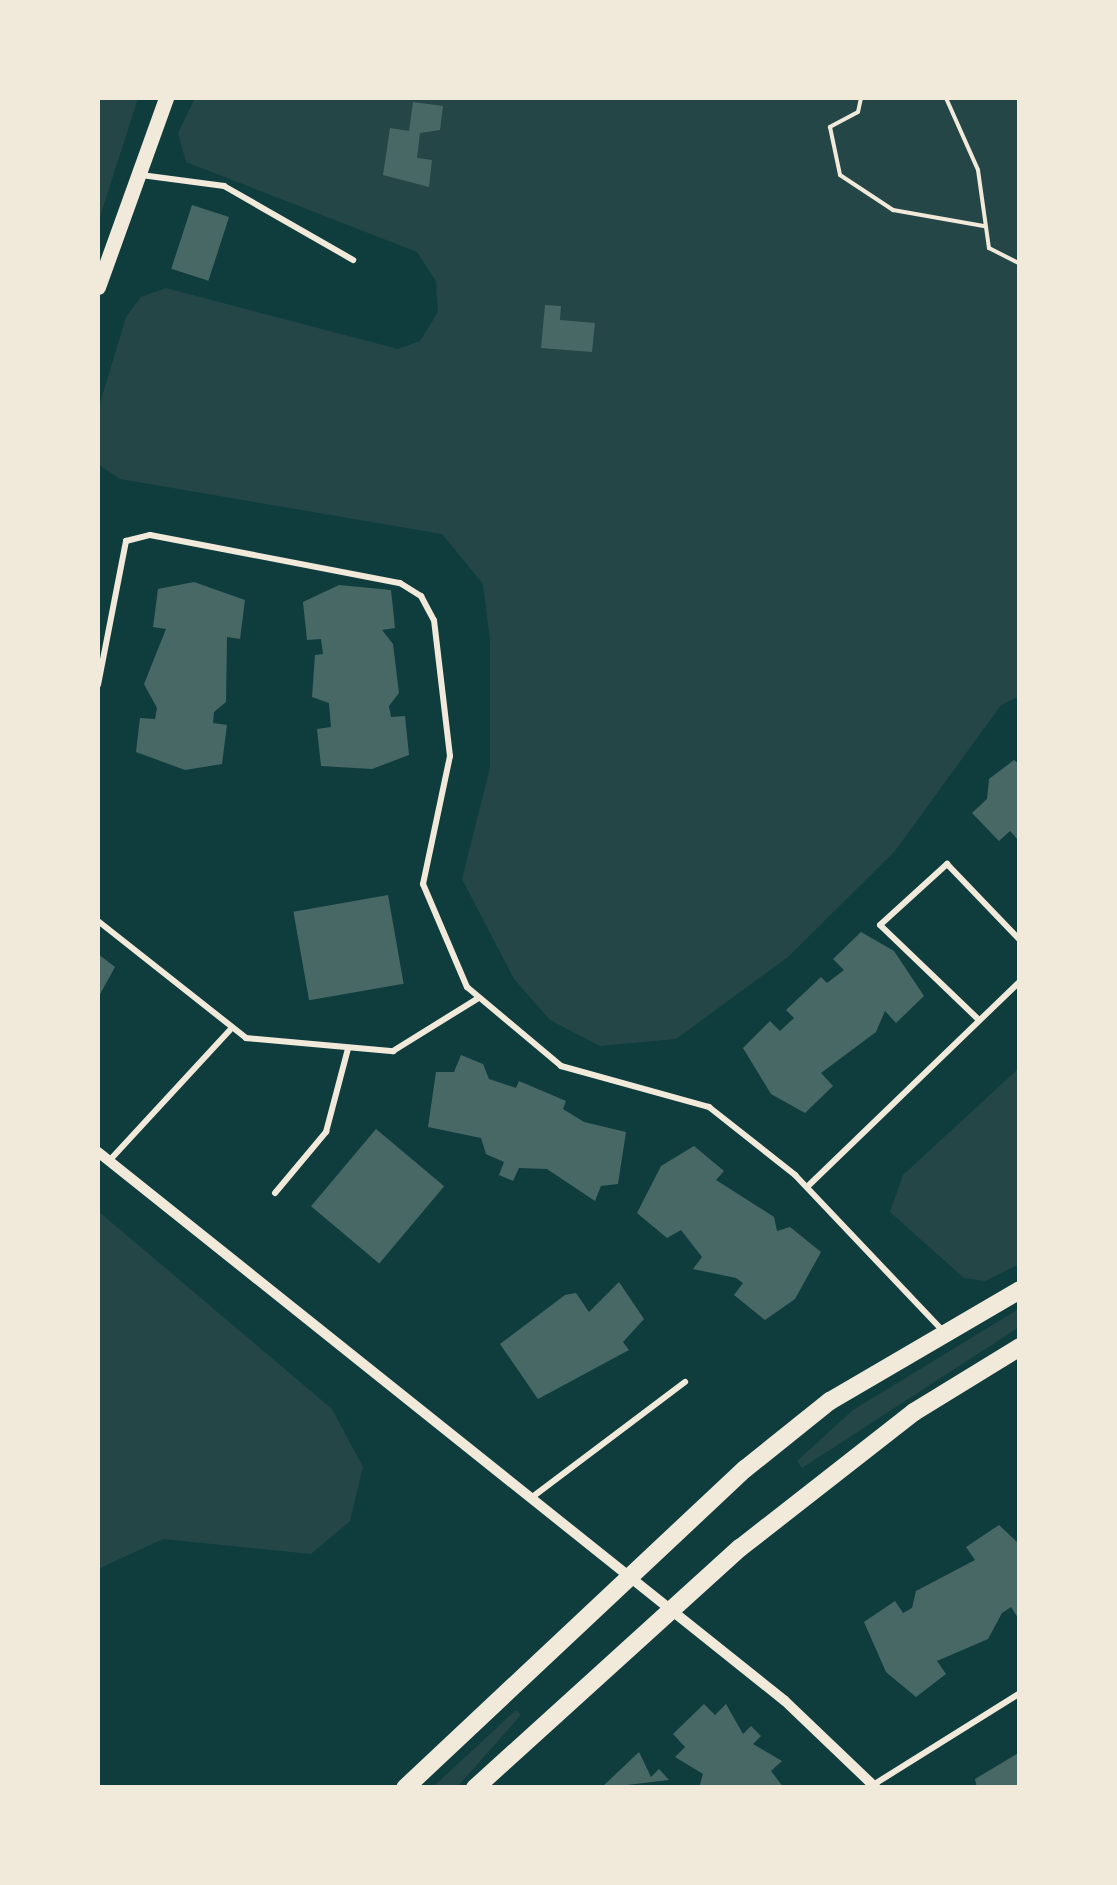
<!DOCTYPE html>
<html>
<head>
<meta charset="utf-8">
<style>
  body { margin:0 }
  #map { position:relative; width:1117px; height:1885px; overflow:hidden; background:#0f3d3e; font-family:"Public Sans",sans-serif }
  div>[style] { position:absolute }
  [style*='--x'] { left:calc(var(--x)*1px); top:calc(var(--y)*1px); width:calc(var(--w)*1px); rotate:calc(var(--a)*1deg) }
  .green>* { inset:0; background:#244646 }
  .building>* { inset:0; background:#486865; transform-origin:0 0 }
  .path>* { height:4px; margin:-2px; padding:0 2px; transform-origin:2px; border-radius:2px; background:#f1e9da }
  .service>* { height:6px; margin:-3px; padding:0 3px; transform-origin:3px; border-radius:3px; background:#f1e9da }
  .minor>* { height:10px; margin:-5px; padding:0 5px; transform-origin:5px; border-radius:5px; background:#f1e9da }
  .tertiary>* { height:15px; margin:-7.5px; padding:0 7.5px; transform-origin:7.5px; border-radius:7.5px; background:#f1e9da }
  .secondary>* { height:18px; margin:-9px; padding:0 9px; transform-origin:9px; border-radius:9px; background:#f1e9da }
  span { translate:-50% -50%; white-space:nowrap; text-align:center; line-height:1.15; -webkit-text-stroke:8px #f1e9da; paint-order:stroke }
  .frame { position:absolute; inset:0; border:100px solid #f1e9da; pointer-events:none }
</style>
</head>
<body>
<div id="map">
  <div class="green">
    <i style="clip-path:polygon(98px 98px,138px 98px,98px 223px)"></i>
    <i style="clip-path:polygon(195px 98px,1019px 98px,1019px 696px,1001px 705px,895px 851px,788px 957px,676px 1039px,600px 1046px,550px 1020px,514px 979px,462px 879px,490px 768px,490px 639px,483px 584px,442px 534px,120px 479px,98px 464px,98px 410px,126px 317px,141px 297px,166px 288px,398px 349px,420px 341px,438px 312px,436px 281px,417px 252px,186px 162px,178px 133px)"></i>
    <i style="clip-path:polygon(1019px 1068px,1019px 1264px,985px 1281px,964px 1278px,890px 1212px,903px 1175px)"></i>
    <i style="clip-path:polygon(98px 1211px,332px 1409px,363px 1467px,350px 1521px,311px 1554px,163px 1539px,98px 1569px)"></i>
    <i style="clip-path:polygon(1019px 1309px,1019px 1327px,802px 1468px,797px 1461px,853px 1410px)"></i>
    <i style="clip-path:polygon(516px 1710px,521px 1715px,457px 1787px,433px 1787px)"></i>
  </div>
  <div class="building">
    <i style="clip-path:polygon(413px 102px,443px 106px,440px 130px,420px 133px,417px 158px,432px 160px,429px 187px,383px 175px,390px 128px,409px 131px)"></i>
    <i style="left:192px;top:205px;width:39px;height:67px;rotate:18deg"></i>
    <i style="clip-path:polygon(545px 305px,561px 306px,560px 320px,595px 323px,592px 352px,541px 348px)"></i>
    <i style="clip-path:polygon(194px 582px,245px 600px,240px 639px,227px 637px,226px 702px,214px 712px,213px 723px,227px 725px,222px 764px,185px 770px,136px 752px,140px 718px,155px 719px,157px 708px,144px 684px,166px 629px,153px 627px,158px 589px)"></i>
    <i style="clip-path:polygon(339px 585px,391px 590px,395px 628px,382px 630px,393px 644px,399px 693px,389px 706px,391px 717px,405px 716px,409px 755px,372px 769px,321px 766px,317px 729px,331px 727px,329px 703px,312px 697px,315px 655px,323px 654px,321px 639px,307px 640px,303px 602px)"></i>
    <i style="clip-path:polygon(1014px 760px,1020px 765px,1020px 842px,1010px 831px,999px 841px,972px 813px,987px 799px,989px 779px)"></i>
    <i style="left:388px;top:895px;width:90px;height:96px;rotate:80deg"></i>
    <i style="clip-path:polygon(861px 932px,894px 951px,924px 996px,896px 1023px,885px 1011px,876px 1032px,821px 1073px,833px 1086px,805px 1113px,771px 1094px,743px 1048px,770px 1021px,780px 1031px,794px 1018px,786px 1010px,821px 977px,827px 983px,844px 970px,833px 959px)"></i>
    <i style="clip-path:polygon(98px 954px,115px 967px,98px 998px)"></i>
    <i style="clip-path:polygon(461px 1055px,483px 1064px,489px 1079px,516px 1088px,519px 1081px,566px 1101px,563px 1109px,584px 1122px,626px 1132px,618px 1184px,601px 1186px,595px 1201px,547px 1169px,519px 1168px,513px 1181px,499px 1175px,504px 1162px,486px 1154px,481px 1138px,428px 1127px,436px 1072px,454px 1072px)"></i>
    <i style="left:376px;top:1129px;width:89px;height:101px;rotate:40deg"></i>
    <i style="clip-path:polygon(694px 1146px,724px 1171px,716px 1180px,774px 1217px,777px 1231px,790px 1227px,821px 1252px,795px 1299px,765px 1320px,734px 1295px,743px 1283px,736px 1278px,693px 1269px,702px 1257px,681px 1230px,667px 1238px,637px 1213px,661px 1166px)"></i>
    <i style="clip-path:polygon(619px 1282px,644px 1319px,623px 1342px,629px 1350px,538px 1399px,500px 1344px,565px 1295px,576px 1293px,589px 1312px)"></i>
    <i style="clip-path:polygon(999px 1525px,1020px 1545px,1020px 1621px,1011px 1607px,1002px 1613px,988px 1639px,937px 1661px,946px 1674px,916px 1697px,886px 1672px,864px 1622px,895px 1601px,903px 1613px,912px 1608px,916px 1591px,975px 1560px,966px 1547px)"></i>
    <i style="clip-path:polygon(704px 1704px,715px 1715px,726px 1704px,743px 1734px,751px 1726px,761px 1736px,753px 1744px,782px 1761px,771px 1771px,784px 1788px,699px 1788px,703px 1774px,675px 1757px,685px 1747px,673px 1734px)"></i>
    <i style="clip-path:polygon(639px 1752px,651px 1777px,659px 1769px,669px 1780px,601px 1788px)"></i>
    <i style="clip-path:polygon(1020px 1752px,1020px 1788px,977px 1788px,975px 1779px)"></i>
  </div>
  <div class="path">
    <i style="--x:861;--y:98;--w:14;--a:102"></i>
    <i style="--x:858;--y:112;--w:32;--a:152"></i>
    <i style="--x:830;--y:127;--w:49;--a:78.2"></i>
    <i style="--x:840;--y:175;--w:64;--a:33.4"></i>
    <i style="--x:893;--y:210;--w:92;--a:10"></i>
    <i style="--x:946;--y:98;--w:79;--a:66"></i>
    <i style="--x:978;--y:170;--w:79;--a:82"></i>
    <i style="--x:989;--y:248;--w:35;--a:27"></i>
  </div>
  <div class="service">
    <i style="--x:141;--y:175;--w:84;--a:7.5"></i>
    <i style="--x:224;--y:186;--w:149;--a:29.8"></i>
    <i style="--x:98;--y:685;--w:147;--a:-79"></i>
    <i style="--x:126;--y:541;--w:25;--a:-14"></i>
    <i style="--x:150;--y:535;--w:255;--a:10.9"></i>
    <i style="--x:400;--y:583;--w:25;--a:32"></i>
    <i style="--x:421;--y:596;--w:27;--a:62"></i>
    <i style="--x:434;--y:620;--w:137;--a:83.3"></i>
    <i style="--x:450;--y:756;--w:131;--a:101.9"></i>
    <i style="--x:423;--y:884;--w:112;--a:66.9"></i>
    <i style="--x:467;--y:987;--w:123;--a:40"></i>
    <i style="--x:561;--y:1066;--w:154;--a:15.5"></i>
    <i style="--x:709;--y:1107;--w:110;--a:38.3"></i>
    <i style="--x:795;--y:1175;--w:215;--a:46.5"></i>
    <i style="--x:98;--y:921;--w:189;--a:38.3"></i>
    <i style="--x:246;--y:1038;--w:148;--a:5.1"></i>
    <i style="--x:393;--y:1051;--w:99;--a:-31.8"></i>
    <i style="--x:979;--y:1020;--w:137;--a:-136.2"></i>
    <i style="--x:880;--y:925;--w:91;--a:-42.3"></i>
    <i style="--x:947;--y:864;--w:105;--a:46.2"></i>
    <i style="--x:109;--y:1161;--w:178;--a:-47.3"></i>
    <i style="--x:807;--y:1187;--w:296;--a:-44"></i>
    <i style="--x:275;--y:1193;--w:80;--a:-50.1"></i>
    <i style="--x:326;--y:1132;--w:86;--a:-75.2"></i>
    <i style="--x:531;--y:1498;--w:193;--a:-37"></i>
    <i style="--x:873;--y:1785;--w:173;--a:-32"></i>
  </div>
  <div class="minor">
    <i style="--x:98;--y:1152;--w:879;--a:38.63"></i>
    <i style="--x:785;--y:1701;--w:126;--a:43.7"></i>
  </div>
  <div class="tertiary">
    <i style="--x:98;--y:287;--w:201;--a:-70.2"></i>
  </div>
  <div class="secondary">
    <i style="--x:405;--y:1788;--w:466;--a:-43.2"></i>
    <i style="--x:745;--y:1469;--w:109;--a:-38.7"></i>
    <i style="--x:830;--y:1401;--w:220;--a:-30.3"></i>
    <i style="--x:475;--y:1788;--w:358;--a:-42.2"></i>
    <i style="--x:740;--y:1548;--w:221;--a:-38"></i>
    <i style="--x:914;--y:1412;--w:124;--a:-31.5"></i>
  </div>
  <div class="frame"></div>
</div>
</body>
</html>
